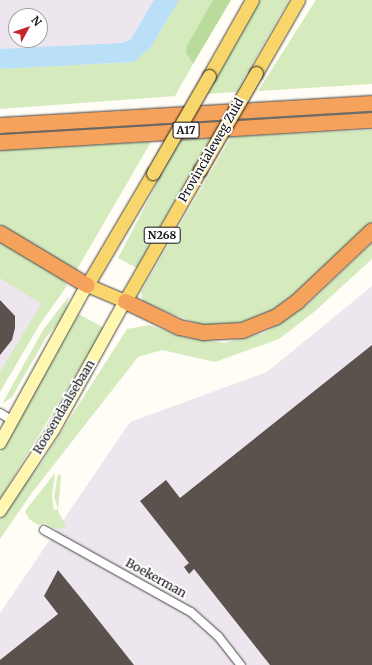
<!DOCTYPE html>
<html>
<head>
<meta charset="utf-8">
<style>
  body { margin:0 }
  #map { position:relative; width:372px; height:665px; overflow:hidden; background:#fffdf5; font-family:Merriweather,serif }
  div>[style] { position:absolute }
  [style*='--x'] { left:calc(var(--x)*1px); top:calc(var(--y)*1px); width:calc(var(--w)*1px); rotate:calc(var(--a)*1deg) }
  .industrial>* { inset:0; background:#eee6ef }
  .green>* { inset:0; background:#d5ebbd }
  .forest>* { inset:0; background:#b9dc9c }
  .water>* { inset:0; background:#b9e0f7 }
  .building>* { inset:0; background:#5a524d }
  .roads { filter:drop-shadow(0 0 1px #444) drop-shadow(0 0 1px #444) }
  .street>* { height:8px; margin:-4px; padding:0 4px; transform-origin:4px; border-radius:4px; background:#fff }
  .secondary>* { height:12px; margin:-6px; padding:0 6px; transform-origin:6px; border-radius:6px; background:#fff6b0 }
  .primary>* { height:13px; margin:-6.5px; padding:0 6.5px; transform-origin:6.5px; border-radius:6.5px; background:#f9d66b }
  .highway>* { height:15px; margin:-7.5px; padding:0 7.5px; transform-origin:7.5px; border-radius:7.5px; background:#f5a25d }
  .bridges { filter:drop-shadow(0 0 1px #222) drop-shadow(0 0 1px #222) }
  .primary-bridge>* { height:13px; margin:-6.5px; padding:0 6.5px; transform-origin:6.5px; border-radius:6.5px; background:#f9d66b }
  span { translate:-50% -50%; white-space:nowrap; text-align:center; line-height:1.15; -webkit-text-stroke:4px #fff; paint-order:stroke }
  .shield-label span { padding:1px 3px; background:#fff; border:1px solid; border-radius:3px; -webkit-text-stroke-width:0 }
  .shield-label { font-size:11px; color:#111; font-weight:700 }
  .street-label { font-size:12px; color:#111 }
  .north { position:absolute; left:8px; top:8px; width:40px; height:40px; box-sizing:border-box; background:#fff; border:1px solid #a0a0a0; border-radius:50%; rotate:50deg; font-size:11px; font-weight:700; line-height:16px; text-align:center; color:#111 }
  .north::after { content:''; display:block; margin:auto; width:14px; height:18px; background:#c4262e; clip-path:polygon(50% 0,100% 100%,50% 72%,0 100%) }
</style>
</head>
<body>
<div id="map">
  <div class="industrial">
    <i style="clip-path:polygon(evenodd,0 0,191px 0,144px 40px,42px 88px,0 90px,0 0,16px 16px,40px 16px,40px 40px,16px 40px,16px 16px)"></i>
    <i style="clip-path:polygon(0 267px,49px 298px,0 387px)"></i>
    <i style="clip-path:polygon(372px 286px,372px 665px,0 665px,0 613px,130px 422px,267px 372px)"></i>
  </div>
  <div class="green">
    <i style="clip-path:polygon(179px 0,213px 0,186px 53px,193px 64px,175px 96px,0 109px,0 69px,134px 62px,151px 47px)"></i>
    <i style="clip-path:polygon(260px 0,289px 0,236px 92px,206px 94px)"></i>
    <i style="clip-path:polygon(316px 0,372px 0,372px 84px,258px 91px)"></i>
    <i style="clip-path:polygon(372px 130px,372px 225px,282px 307px,246px 322px,203px 325px,147px 305px,142px 299px,141px 292px,231px 137px)"></i>
    <i style="clip-path:polygon(210px 138px,137px 268px,118px 258px,180px 140px)"></i>
    <i style="clip-path:polygon(151px 142px,76px 271px,0 225px,0 150px)"></i>
    <i style="clip-path:polygon(0 240px,61px 277px,67px 286px,40px 324px,0 392px,0 372px,41px 304px,0 278px)"></i>
    <i style="clip-path:polygon(372px 243px,372px 259px,314px 312px,279px 339px,215px 362px,162px 350px,138px 357px,31px 494px,0 539px,0 519px,8px 506px,44px 459px,127px 329px,149px 325px,183px 337px,224px 343px,264px 333px,308px 304px)"></i>
    <i style="clip-path:polygon(69px 296px,65px 315px,47px 336px,12px 397px,2px 404px,43px 330px)"></i>
    <i style="clip-path:polygon(79px 314px,104px 328px,0 499px,0 453px)"></i>
    <i style="clip-path:polygon(55px 473px,52px 496px,54px 510px,58px 509px,54px 497px,58px 474px,61px 476px,58px 511px,66px 526px,64px 528px,55px 529px,45px 523px,38px 525px,29px 519px,25px 511px)"></i>
  </div>
  <div class="forest">
    <i style="clip-path:polygon(213px 0,231px 0,193px 64px,186px 53px,187px 46px)"></i>
  </div>
  <div class="water">
    <i style="clip-path:polygon(154px 0,179px 0,151px 47px,134px 62px,0 69px,0 49px,122px 43px,131px 39px)"></i>
  </div>
  <div class="building">
    <i style="clip-path:polygon(0 300px,15px 316px,15px 328px,12px 340px,0 355px)"></i>
    <i style="clip-path:polygon(372px 345px,372px 665px,270px 665px,194px 569px,189px 574px,184px 567px,189px 563px,140px 501px,166px 480px,180px 498px)"></i>
    <i style="clip-path:polygon(58px 570px,84px 602px,134px 665px,0 665px,0 660px,58px 614px,44px 596px)"></i>
  </div>
  <div class="roads">
    <div class="street">
      <i style="--x:0;--y:413;--w:13;--a:32"></i>
      <i style="--x:44;--y:530;--w:168;--a:29.2"></i>
      <i style="--x:191;--y:612;--w:36;--a:42"></i>
      <i style="--x:218;--y:636;--w:37;--a:52"></i>
    </div>
    <div class="secondary">
      <i style="--x:0;--y:443;--w:180;--a:-61.2"></i>
      <i style="--x:0;--y:511;--w:98;--a:-56.6"></i>
      <i style="--x:54;--y:429;--w:146;--a:-61"></i>
    </div>
    <div class="primary">
      <i style="--x:256;--y:73;--w:84;--a:-60.1"></i>
      <i style="--x:209;--y:76;--w:87;--a:-60.5"></i>
      <i style="--x:153;--y:173;--w:130;--a:120.5"></i>
      <i style="--x:87;--y:285;--w:41;--a:22.8"></i>
      <i style="--x:125;--y:301;--w:151;--a:-60.2"></i>
    </div>
    <div class="highway">
      <i style="--x:0;--y:125;--w:373;--a:-3.4"></i>
      <i style="--x:0;--y:142;--w:373;--a:-3.4"></i>
      <i style="--x:0;--y:233;--w:101;--a:30.9"></i>
      <i style="--x:125;--y:301;--w:60;--a:25.7"></i>
      <i style="--x:179;--y:327;--w:25;--a:12"></i>
      <i style="--x:203;--y:332;--w:39;--a:-3"></i>
      <i style="--x:242;--y:330;--w:35;--a:-22"></i>
      <i style="--x:275;--y:317;--w:27;--a:-36"></i>
      <i style="--x:297;--y:301;--w:103;--a:-43.4"></i>
    </div>
  </div>
  <div class="bridges">
    <div class="primary-bridge">
      <i style="--x:200;--y:170;--w:112;--a:-60"></i>
      <i style="--x:153;--y:173;--w:112;--a:-60"></i>
    </div>
  </div>
  <div class="shield-label">
    <span style="left:186px;top:130px">A17</span>
    <span style="left:162px;top:235px">N268</span>
  </div>
  <div class="street-label">
    <span style="left:211px;top:150px;rotate:-60deg">Provincialeweg Zuid</span>
    <span style="left:64px;top:407px;rotate:-59deg">Roosendaalsebaan</span>
    <span style="left:156px;top:578px;rotate:29deg">Boekerman</span>
  </div>
  <div class="north">N</div>
</div>
</body>
</html>
